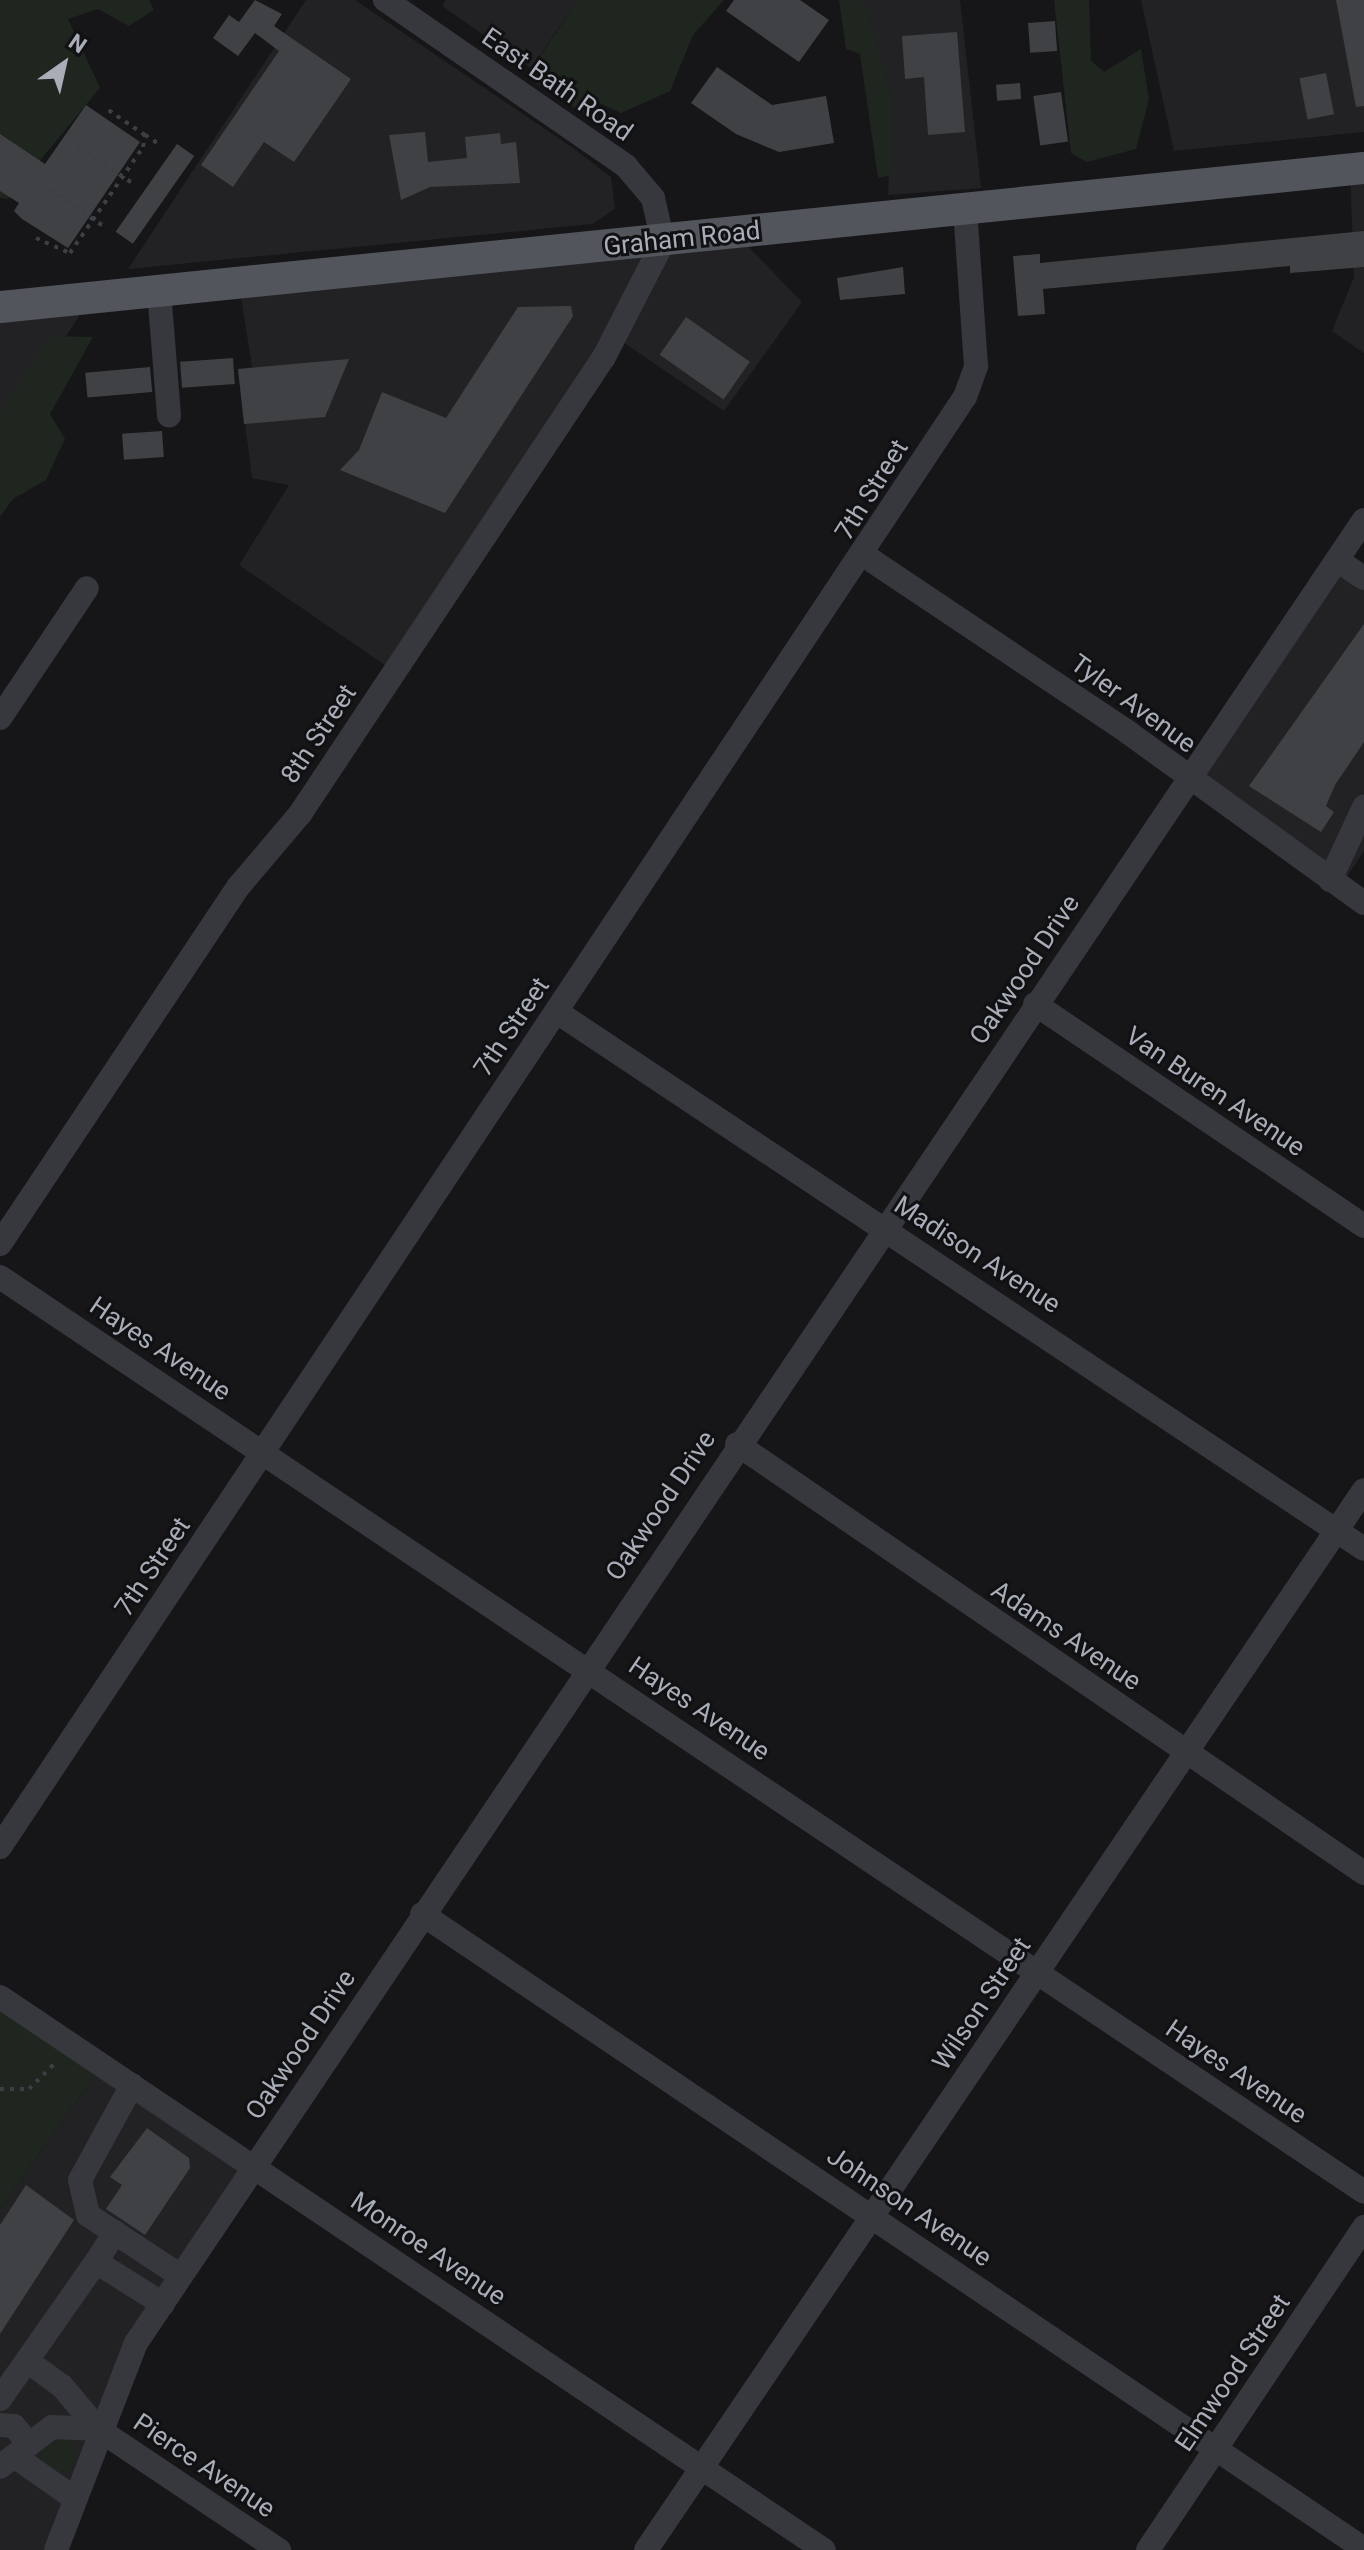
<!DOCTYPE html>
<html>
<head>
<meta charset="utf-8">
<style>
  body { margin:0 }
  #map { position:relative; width:1364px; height:2550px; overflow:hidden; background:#161618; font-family:Roboto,sans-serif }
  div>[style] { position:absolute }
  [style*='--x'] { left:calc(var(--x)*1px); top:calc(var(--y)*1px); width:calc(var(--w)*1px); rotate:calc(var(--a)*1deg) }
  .built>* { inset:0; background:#222225 }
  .green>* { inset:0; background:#1e261f }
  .round { border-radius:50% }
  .building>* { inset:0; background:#404145; transform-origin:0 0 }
  .path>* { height:4px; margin-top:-2px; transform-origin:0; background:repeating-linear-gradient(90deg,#3d3f44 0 4px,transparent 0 10px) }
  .minor>* { height:24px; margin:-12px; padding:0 12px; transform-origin:12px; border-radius:12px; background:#37383d }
  .major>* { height:32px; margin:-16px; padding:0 16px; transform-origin:16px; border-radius:16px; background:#53555c }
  span { translate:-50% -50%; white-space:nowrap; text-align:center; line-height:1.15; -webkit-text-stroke:6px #111113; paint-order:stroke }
  .street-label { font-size:26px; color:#a8adb8 }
  .north { position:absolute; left:24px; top:24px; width:80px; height:80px; -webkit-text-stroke:6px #111113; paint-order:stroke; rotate:34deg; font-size:22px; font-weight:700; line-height:32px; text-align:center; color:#a8adb8 }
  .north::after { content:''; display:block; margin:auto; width:28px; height:36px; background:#a8adb8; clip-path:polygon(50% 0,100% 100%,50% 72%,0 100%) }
</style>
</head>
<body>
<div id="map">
  <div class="built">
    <i style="clip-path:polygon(306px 0,355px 0,573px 148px,611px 177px,615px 209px,592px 224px,128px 269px)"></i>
    <i style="clip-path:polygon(446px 0,578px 0,531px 68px,442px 6px)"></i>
    <i style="clip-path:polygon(861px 0,960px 0,981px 188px,888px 195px,892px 97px)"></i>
    <i style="clip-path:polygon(1141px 0,1364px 0,1364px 132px,1174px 151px)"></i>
    <i style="clip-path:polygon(1364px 168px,1364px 353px,1332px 331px,1354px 277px,1350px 169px)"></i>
    <i style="clip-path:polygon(736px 234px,802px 302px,724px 411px,617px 338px,395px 672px,239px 565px,289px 485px,252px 478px,238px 369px,252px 367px,239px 283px)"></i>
    <i style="clip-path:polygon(91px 298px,0 437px,0 307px)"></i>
    <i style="clip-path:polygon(1337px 560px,1364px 578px,1364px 851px,1340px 887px,1189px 779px)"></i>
    <i style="clip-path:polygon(102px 2065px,254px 2166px,136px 2343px,56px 2550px,0 2550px,0 2209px)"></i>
  </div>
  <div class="green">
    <i style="clip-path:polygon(0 0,149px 0,154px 10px,129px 26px,98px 9px,68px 19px,100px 88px,8px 199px,0 198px)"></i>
    <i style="clip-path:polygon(578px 0,724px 0,693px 35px,670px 91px,621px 113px,591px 99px,583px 113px,526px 77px)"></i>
    <i style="clip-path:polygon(839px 0,861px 0,866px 9px,892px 97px,892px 175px,878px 178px,860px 54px,846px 49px)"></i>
    <i style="clip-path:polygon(1054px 0,1089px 0,1091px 61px,1104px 72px,1141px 49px,1149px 99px,1136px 149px,1087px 162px,1071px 153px)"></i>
    <i style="clip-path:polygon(52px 336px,93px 337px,50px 414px,65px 439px,46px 480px,13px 499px,0 517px,0 414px)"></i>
    <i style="clip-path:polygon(0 1997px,102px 2065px,0 2209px)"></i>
    <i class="round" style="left:41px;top:2437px;width:36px;height:36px"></i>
  </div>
  <div class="building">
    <i style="clip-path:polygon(255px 0,282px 14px,274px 26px,351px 79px,294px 162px,264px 142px,233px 187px,201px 165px,279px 51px,255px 33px,238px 56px,213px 38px,229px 15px,239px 22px)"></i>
    <i style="clip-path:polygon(734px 0,800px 0,829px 20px,799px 62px,726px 11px)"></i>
    <i style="clip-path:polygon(1336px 0,1364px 0,1364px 106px,1356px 107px)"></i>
    <i style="left:1055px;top:21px;width:30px;height:27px;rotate:86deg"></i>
    <i style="clip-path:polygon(957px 32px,965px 132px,928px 135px,924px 77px,905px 79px,902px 36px)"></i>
    <i style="clip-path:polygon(717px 67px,772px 105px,826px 96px,834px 143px,779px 152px,736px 134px,691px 103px)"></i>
    <i style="left:1326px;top:73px;width:42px;height:27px;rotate:79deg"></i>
    <i style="left:1020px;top:83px;width:16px;height:24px;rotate:86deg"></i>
    <i style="left:1061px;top:92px;width:50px;height:28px;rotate:82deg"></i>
    <i style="clip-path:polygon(86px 105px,140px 142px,68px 248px,22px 219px,14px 211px,19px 203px,0 191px,0 134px,45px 164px)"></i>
    <i style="clip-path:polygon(425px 132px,428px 162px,467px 158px,465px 137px,500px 133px,501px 144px,516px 142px,520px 183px,430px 187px,401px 200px,389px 135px)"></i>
    <i style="left:177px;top:144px;width:21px;height:107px;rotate:35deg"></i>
    <i style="clip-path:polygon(1364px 231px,1364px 267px,1290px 273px,1290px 266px,1043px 289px,1045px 314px,1018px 316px,1013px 256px,1040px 254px,1040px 263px)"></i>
    <i style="clip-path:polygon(903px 267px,905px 294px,840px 300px,837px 278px)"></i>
    <i style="clip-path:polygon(571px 306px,573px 316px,445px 513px,340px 470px,359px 450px,382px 392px,446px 418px,518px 307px)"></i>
    <i style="left:686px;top:317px;width:78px;height:46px;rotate:35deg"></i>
    <i style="left:233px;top:358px;width:26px;height:53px;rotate:86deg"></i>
    <i style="clip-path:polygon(349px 359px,325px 417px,244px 424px,238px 369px)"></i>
    <i style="left:150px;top:367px;width:25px;height:65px;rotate:85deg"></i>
    <i style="left:162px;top:431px;width:26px;height:40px;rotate:86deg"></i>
    <i style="clip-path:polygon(1364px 624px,1364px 742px,1335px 785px,1326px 806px,1334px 812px,1321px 832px,1249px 786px)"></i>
    <i style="clip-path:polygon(147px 2128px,189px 2158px,190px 2168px,145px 2235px,106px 2209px,122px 2185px,110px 2177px)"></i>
    <i style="clip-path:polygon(26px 2185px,74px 2220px,0 2334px,0 2225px)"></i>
  </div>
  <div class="path">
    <i style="--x:145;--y:135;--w:17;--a:33"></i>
    <i style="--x:78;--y:146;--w:65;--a:34.4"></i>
    <i style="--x:49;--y:189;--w:65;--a:34.4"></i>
    <i style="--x:36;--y:238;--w:37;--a:24"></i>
    <i style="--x:70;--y:253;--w:129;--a:-55.4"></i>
    <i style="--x:143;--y:147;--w:12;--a:-81"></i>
    <i style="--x:145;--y:135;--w:50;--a:-145.7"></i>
    <i style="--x:0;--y:2089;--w:29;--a:0"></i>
    <i style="--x:29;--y:2089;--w:40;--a:-45"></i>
  </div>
  <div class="minor">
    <i style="--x:159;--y:291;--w:125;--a:85.4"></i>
    <i style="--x:865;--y:556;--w:318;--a:33.8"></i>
    <i style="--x:1129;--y:733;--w:290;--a:35.9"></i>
    <i style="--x:1337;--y:560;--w:32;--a:34"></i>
    <i style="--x:0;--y:718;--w:156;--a:-56.2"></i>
    <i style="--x:1330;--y:880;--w:81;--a:-65"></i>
    <i style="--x:1035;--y:1004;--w:397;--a:34"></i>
    <i style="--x:557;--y:1012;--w:969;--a:33.64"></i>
    <i style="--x:0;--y:1244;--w:430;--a:-56.3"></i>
    <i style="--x:239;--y:886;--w:94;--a:-49.7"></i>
    <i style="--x:300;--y:814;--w:549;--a:-56.37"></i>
    <i style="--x:604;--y:357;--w:129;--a:-62.8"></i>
    <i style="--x:663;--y:242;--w:45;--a:-102.8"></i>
    <i style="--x:653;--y:198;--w:42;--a:-130.2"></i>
    <i style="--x:626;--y:166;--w:293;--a:-145.4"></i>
    <i style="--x:0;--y:1277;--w:1642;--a:33.85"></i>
    <i style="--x:737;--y:1444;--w:760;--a:34.38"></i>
    <i style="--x:0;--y:1847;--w:1742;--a:-56.36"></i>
    <i style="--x:965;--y:397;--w:33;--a:-70"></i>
    <i style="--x:976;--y:366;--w:157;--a:-94"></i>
    <i style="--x:422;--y:1914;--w:1136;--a:33.98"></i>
    <i style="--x:0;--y:1997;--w:992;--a:33.87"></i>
    <i style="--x:132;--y:2085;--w:108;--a:118.7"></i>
    <i style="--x:80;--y:2180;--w:36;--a:77"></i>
    <i style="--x:88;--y:2215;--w:111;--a:33.3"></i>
    <i style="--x:115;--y:2232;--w:36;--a:122"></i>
    <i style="--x:96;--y:2262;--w:79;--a:32.1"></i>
    <i style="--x:30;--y:2363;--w:39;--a:36"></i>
    <i style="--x:62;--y:2386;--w:56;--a:50.1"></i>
    <i style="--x:98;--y:2429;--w:218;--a:33.8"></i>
    <i style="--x:0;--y:2399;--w:167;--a:-55"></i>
    <i style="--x:0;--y:2425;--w:14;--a:4"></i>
    <i style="--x:14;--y:2426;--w:23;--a:50"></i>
    <i style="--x:14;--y:2456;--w:73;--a:35"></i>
    <i style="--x:0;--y:2467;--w:66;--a:-37.6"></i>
    <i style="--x:52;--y:2427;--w:46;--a:2.5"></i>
    <i style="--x:56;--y:2550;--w:222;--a:-68.9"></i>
    <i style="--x:136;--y:2343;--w:2198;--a:-56.04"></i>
    <i style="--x:646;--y:2550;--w:1280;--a:-55.89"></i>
    <i style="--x:1148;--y:2550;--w:389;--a:-56.2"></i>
  </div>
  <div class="major">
    <i style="--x:0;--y:307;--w:1371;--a:-5.82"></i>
  </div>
  <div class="street-label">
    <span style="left:557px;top:85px;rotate:35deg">East Bath Road</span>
    <span style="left:682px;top:239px;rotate:-6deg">Graham Road</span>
    <span style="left:872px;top:490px;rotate:-58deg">7th Street</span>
    <span style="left:1133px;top:704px;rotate:36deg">Tyler Avenue</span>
    <span style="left:319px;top:734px;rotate:-56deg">8th Street</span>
    <span style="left:1025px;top:970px;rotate:-56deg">Oakwood Drive</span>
    <span style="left:512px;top:1027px;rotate:-56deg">7th Street</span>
    <span style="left:1215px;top:1092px;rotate:34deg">Van Buren Avenue</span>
    <span style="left:977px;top:1255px;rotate:33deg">Madison Avenue</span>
    <span style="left:160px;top:1349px;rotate:34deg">Hayes Avenue</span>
    <span style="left:661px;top:1506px;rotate:-56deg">Oakwood Drive</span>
    <span style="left:153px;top:1567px;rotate:-56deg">7th Street</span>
    <span style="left:1066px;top:1636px;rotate:34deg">Adams Avenue</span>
    <span style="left:699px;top:1709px;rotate:34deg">Hayes Avenue</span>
    <span style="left:982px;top:2004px;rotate:-56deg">Wilson Street</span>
    <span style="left:301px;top:2045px;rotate:-56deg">Oakwood Drive</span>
    <span style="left:1236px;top:2072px;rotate:34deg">Hayes Avenue</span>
    <span style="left:909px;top:2207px;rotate:34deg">Johnson Avenue</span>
    <span style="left:428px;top:2249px;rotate:34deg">Monroe Avenue</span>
    <span style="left:1233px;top:2373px;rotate:-56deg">Elmwood Street</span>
    <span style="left:204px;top:2466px;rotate:34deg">Pierce Avenue</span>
  </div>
  <div class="north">N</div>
</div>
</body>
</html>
